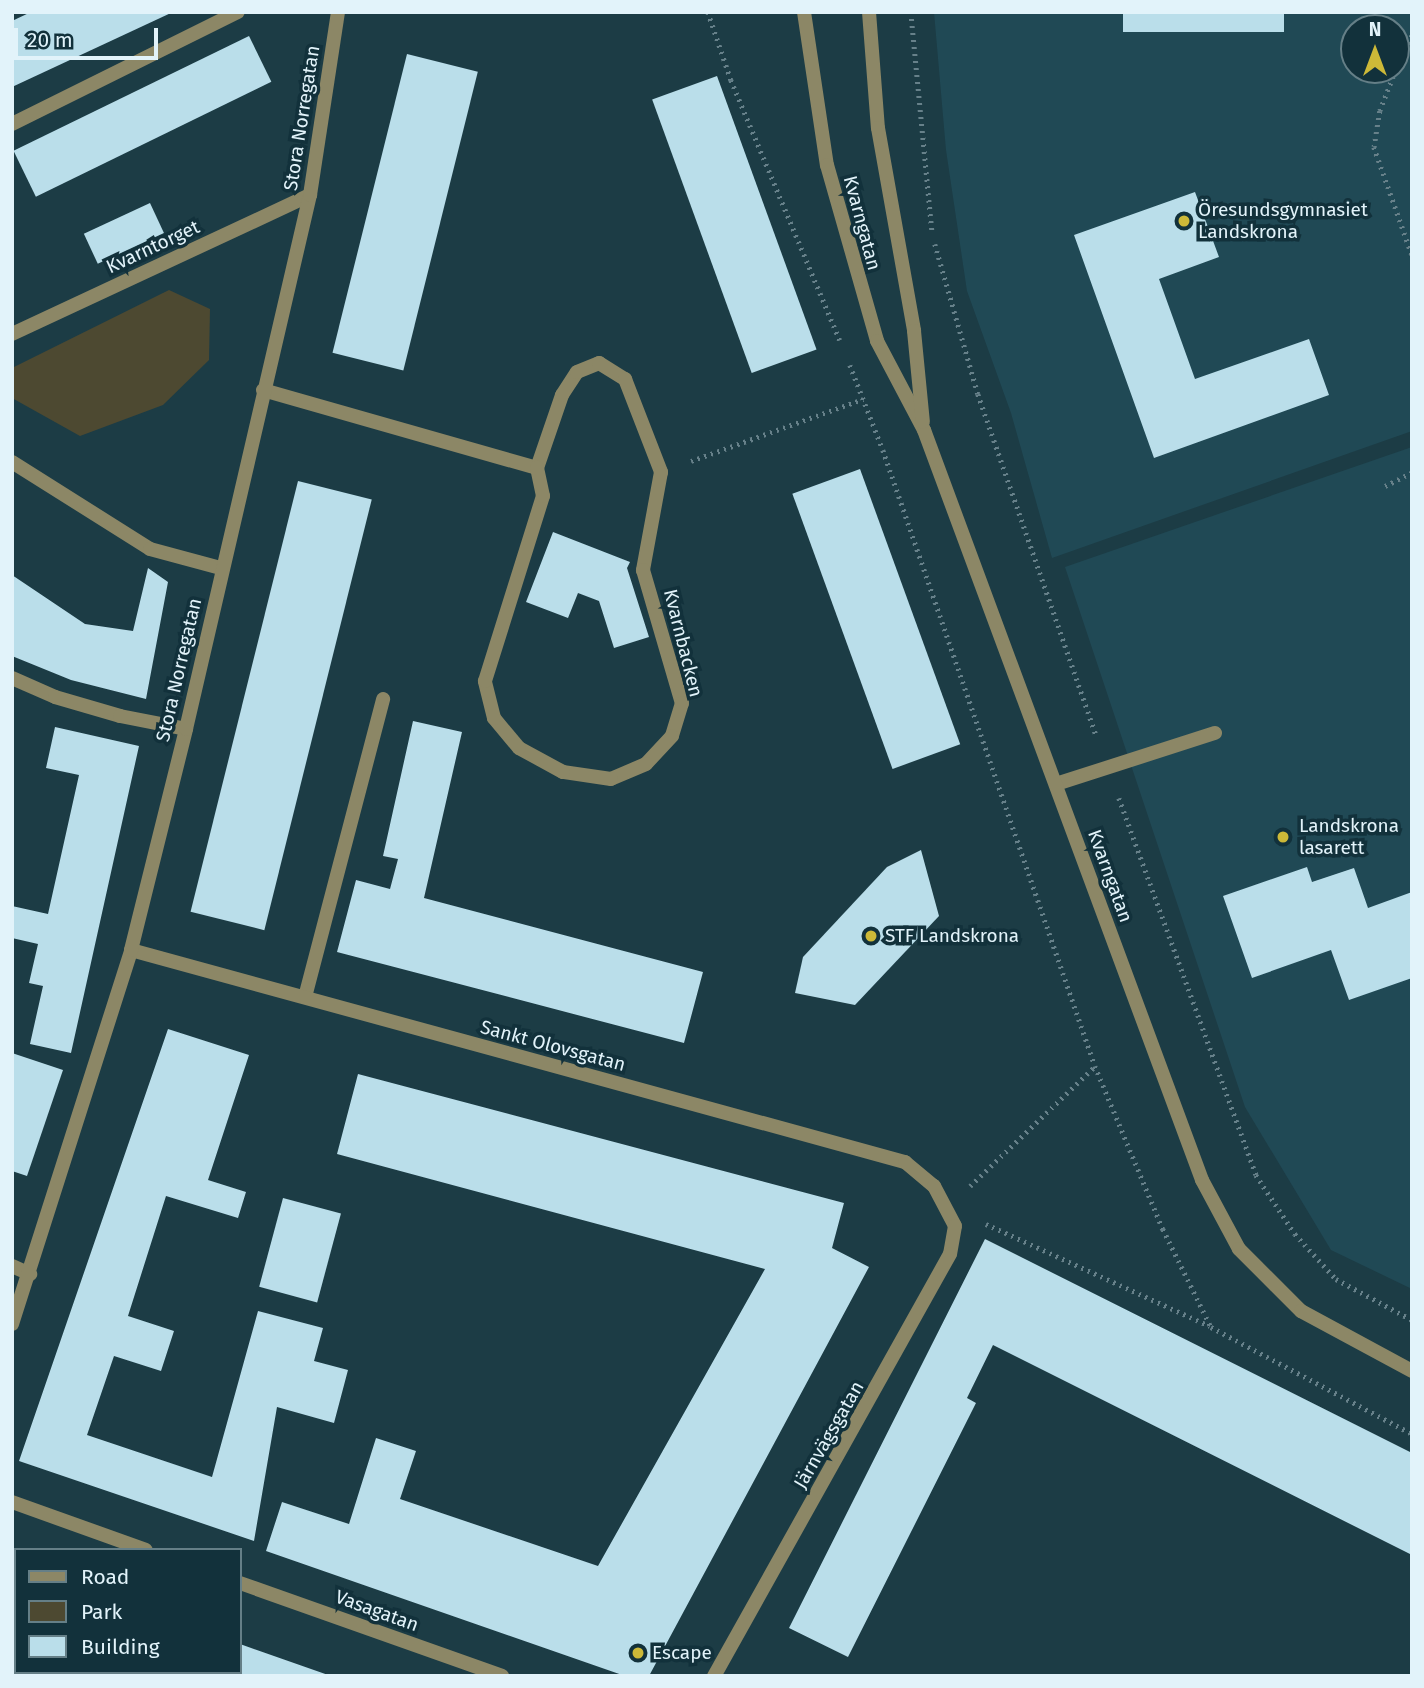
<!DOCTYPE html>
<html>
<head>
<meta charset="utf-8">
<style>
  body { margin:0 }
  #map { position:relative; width:1424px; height:1688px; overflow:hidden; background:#1c3c45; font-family:"Fira Sans",sans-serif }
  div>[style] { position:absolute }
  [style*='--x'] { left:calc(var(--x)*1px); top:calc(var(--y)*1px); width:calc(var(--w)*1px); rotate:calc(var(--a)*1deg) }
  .built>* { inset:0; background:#204955 }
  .green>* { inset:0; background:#4d4931 }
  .building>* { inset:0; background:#badeea; transform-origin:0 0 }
  .path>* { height:4.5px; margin-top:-2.25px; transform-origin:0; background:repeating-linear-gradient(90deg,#67818a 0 2px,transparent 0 7px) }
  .lane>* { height:14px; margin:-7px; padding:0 7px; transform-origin:7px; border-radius:7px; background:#8c8766 }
  .street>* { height:14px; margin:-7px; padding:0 7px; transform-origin:7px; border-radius:7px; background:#8c8766 }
  .dots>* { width:19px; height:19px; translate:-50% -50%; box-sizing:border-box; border:4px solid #12313b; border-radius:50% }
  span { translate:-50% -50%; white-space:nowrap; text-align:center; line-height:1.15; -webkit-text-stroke:7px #12313b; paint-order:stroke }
  .street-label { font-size:19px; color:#e2f3fa }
  .poi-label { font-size:19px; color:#e2f3fa }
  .left { translate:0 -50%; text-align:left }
  .frame { position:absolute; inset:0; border:14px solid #e2f3fa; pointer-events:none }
  .legend { position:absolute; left:14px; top:1548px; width:228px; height:126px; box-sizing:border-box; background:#12313b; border:2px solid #657f87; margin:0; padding:9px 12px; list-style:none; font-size:21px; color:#e2f3fa }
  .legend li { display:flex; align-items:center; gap:14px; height:35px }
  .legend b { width:35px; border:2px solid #657f87 }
  .north { position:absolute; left:1340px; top:14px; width:70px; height:70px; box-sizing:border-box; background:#12313b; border:2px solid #657f87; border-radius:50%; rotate:0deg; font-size:19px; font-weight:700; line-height:28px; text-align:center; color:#e2f3fa }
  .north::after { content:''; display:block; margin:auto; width:24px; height:32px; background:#cdb938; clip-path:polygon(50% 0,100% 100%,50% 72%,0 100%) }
  .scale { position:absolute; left:14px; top:28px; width:144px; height:32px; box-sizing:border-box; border:4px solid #e2f3fa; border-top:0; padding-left:9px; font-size:21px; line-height:24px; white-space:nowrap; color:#e2f3fa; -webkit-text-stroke:5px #12313b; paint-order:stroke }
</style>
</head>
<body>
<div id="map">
  <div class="built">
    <i style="clip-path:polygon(evenodd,934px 12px,1412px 12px,1412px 431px,1052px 558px,1011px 413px,967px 291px,946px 150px,934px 12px,1354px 28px,1396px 28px,1396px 70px,1354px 70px,1354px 28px)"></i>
    <i style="clip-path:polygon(1412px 447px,1412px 1289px,1331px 1250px,1245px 1107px,1065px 567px)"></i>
  </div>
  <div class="green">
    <i style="clip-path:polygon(169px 290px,210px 309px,209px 360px,163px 405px,80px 436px,12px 398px,12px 368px)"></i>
  </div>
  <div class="building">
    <i style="clip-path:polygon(31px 12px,173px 12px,12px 87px,12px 21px)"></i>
    <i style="left:1123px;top:12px;width:161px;height:20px"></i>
    <i style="left:249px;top:36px;width:51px;height:262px;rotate:64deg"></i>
    <i style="left:407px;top:54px;width:73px;height:308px;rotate:14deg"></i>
    <i style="left:717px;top:76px;width:291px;height:69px;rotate:70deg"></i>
    <i style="clip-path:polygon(1195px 192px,1219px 257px,1159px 279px,1195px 379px,1309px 339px,1329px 395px,1154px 458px,1074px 235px)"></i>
    <i style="left:150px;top:203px;width:33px;height:73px;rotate:65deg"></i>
    <i style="left:860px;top:469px;width:293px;height:72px;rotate:70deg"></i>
    <i style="left:298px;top:481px;width:76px;height:444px;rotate:14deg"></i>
    <i style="clip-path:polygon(553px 532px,630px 562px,627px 568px,649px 637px,614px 648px,599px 601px,578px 593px,568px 618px,526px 602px)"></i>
    <i style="clip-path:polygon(148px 568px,168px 582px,146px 699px,71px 680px,12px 656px,12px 575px,85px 624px,133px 631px)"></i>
    <i style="clip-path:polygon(413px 721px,462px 732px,424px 898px,703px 972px,684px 1043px,337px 952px,356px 880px,390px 889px,398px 859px,383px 856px)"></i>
    <i style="clip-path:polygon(55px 727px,139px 746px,71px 1053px,30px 1044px,43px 986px,29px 983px,38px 944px,12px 938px,12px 906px,48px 914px,79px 775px,46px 768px)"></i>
    <i style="clip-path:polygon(921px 850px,939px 916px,855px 1005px,795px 993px,803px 957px,887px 867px)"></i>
    <i style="clip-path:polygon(1307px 867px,1312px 882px,1354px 868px,1368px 908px,1412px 892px,1412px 978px,1349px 1000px,1331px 950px,1252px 978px,1223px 896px)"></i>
    <i style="clip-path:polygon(168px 1029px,249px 1055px,208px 1180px,246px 1192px,238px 1218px,166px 1196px,128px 1316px,174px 1331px,161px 1371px,114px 1356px,87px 1435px,212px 1477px,258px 1311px,323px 1328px,314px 1361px,348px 1370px,334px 1423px,277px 1407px,254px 1541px,19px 1461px)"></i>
    <i style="clip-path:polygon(12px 1053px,63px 1070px,27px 1176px,12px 1171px)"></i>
    <i style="clip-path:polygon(358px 1074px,844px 1203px,832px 1248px,869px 1267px,649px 1676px,625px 1676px,266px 1551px,282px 1502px,349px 1524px,376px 1438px,416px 1451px,400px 1499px,598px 1566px,765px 1269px,337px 1154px)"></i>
    <i style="left:283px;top:1198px;width:60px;height:92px;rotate:15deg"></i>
    <i style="clip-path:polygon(985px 1239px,1412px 1453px,1412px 1555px,993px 1345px,967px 1398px,976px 1403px,848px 1657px,789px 1628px)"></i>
    <i style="clip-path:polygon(12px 1563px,16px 1565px,13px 1628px,12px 1628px)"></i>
    <i style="clip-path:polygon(240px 1644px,331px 1676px,81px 1673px,240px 1672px)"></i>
  </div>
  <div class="path">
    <i style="--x:708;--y:12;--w:72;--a:71.3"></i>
    <i style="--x:731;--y:80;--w:282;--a:67.3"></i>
    <i style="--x:911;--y:12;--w:221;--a:84.5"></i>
    <i style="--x:1396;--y:69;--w:38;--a:-65"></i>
    <i style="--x:1396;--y:70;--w:44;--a:111.3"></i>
    <i style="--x:1380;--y:111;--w:36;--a:99"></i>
    <i style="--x:1374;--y:147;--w:114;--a:70.6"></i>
    <i style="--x:935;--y:244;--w:156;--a:74"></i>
    <i style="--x:978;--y:394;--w:363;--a:70.9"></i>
    <i style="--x:850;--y:365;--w:91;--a:68.8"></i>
    <i style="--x:883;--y:450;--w:651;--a:71.01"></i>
    <i style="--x:1095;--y:1066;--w:177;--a:67.4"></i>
    <i style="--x:1163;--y:1229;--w:109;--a:63.9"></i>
    <i style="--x:1211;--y:1327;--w:228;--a:28"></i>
    <i style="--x:691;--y:461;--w:183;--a:-19.8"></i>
    <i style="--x:1385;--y:486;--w:30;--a:-27"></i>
    <i style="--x:1119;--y:798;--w:401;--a:70"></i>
    <i style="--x:1256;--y:1175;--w:71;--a:56.5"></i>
    <i style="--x:1295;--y:1234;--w:61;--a:47.7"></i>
    <i style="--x:1336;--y:1279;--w:86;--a:28.3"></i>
    <i style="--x:970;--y:1186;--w:173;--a:-43.8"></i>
    <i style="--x:986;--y:1224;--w:246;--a:24.5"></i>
  </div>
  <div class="lane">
    <i style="--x:1056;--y:784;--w:167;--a:-17.8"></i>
    <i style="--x:305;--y:997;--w:308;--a:-75.3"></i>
  </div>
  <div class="street">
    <i style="--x:804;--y:12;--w:155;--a:81.5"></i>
    <i style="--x:827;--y:165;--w:183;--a:74.1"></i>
    <i style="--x:877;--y:341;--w:101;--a:62.2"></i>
    <i style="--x:924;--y:430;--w:800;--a:69.66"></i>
    <i style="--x:1202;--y:1180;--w:78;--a:61.8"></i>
    <i style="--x:1239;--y:1249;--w:88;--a:45"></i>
    <i style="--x:1301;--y:1311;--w:126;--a:28.4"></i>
    <i style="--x:869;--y:12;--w:116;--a:85.6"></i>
    <i style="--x:878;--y:128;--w:206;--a:79.9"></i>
    <i style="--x:914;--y:331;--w:91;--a:84.4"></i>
    <i style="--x:12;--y:124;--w:252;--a:-26.4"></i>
    <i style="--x:12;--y:334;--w:329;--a:-25"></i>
    <i style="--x:263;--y:390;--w:285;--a:15.9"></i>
    <i style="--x:537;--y:468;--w:77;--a:-71.1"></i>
    <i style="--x:562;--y:395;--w:27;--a:-57"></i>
    <i style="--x:577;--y:372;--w:24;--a:-22"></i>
    <i style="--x:599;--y:363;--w:31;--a:32"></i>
    <i style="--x:625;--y:379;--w:100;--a:68.8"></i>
    <i style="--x:661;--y:472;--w:100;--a:100.4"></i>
    <i style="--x:643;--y:570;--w:139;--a:73.7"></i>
    <i style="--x:682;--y:703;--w:34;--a:107"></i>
    <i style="--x:672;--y:736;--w:38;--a:133"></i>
    <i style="--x:646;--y:764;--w:38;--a:157"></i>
    <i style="--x:611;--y:779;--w:49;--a:-171.7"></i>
    <i style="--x:563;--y:772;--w:50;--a:-151.4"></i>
    <i style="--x:519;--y:748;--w:39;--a:-130"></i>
    <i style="--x:494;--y:718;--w:38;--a:-104"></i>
    <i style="--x:485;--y:681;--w:194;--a:-72.6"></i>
    <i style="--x:543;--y:496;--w:29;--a:-102"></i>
    <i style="--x:12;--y:462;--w:163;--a:32.2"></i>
    <i style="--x:150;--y:549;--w:73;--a:15"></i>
    <i style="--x:12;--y:678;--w:47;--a:23.8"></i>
    <i style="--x:55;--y:697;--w:68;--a:16.3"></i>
    <i style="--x:120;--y:716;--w:67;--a:11.1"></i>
    <i style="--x:131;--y:950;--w:803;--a:15.32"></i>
    <i style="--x:905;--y:1162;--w:38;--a:40"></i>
    <i style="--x:934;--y:1186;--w:45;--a:62.3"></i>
    <i style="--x:955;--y:1226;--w:28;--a:100"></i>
    <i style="--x:950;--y:1254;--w:484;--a:119.2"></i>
    <i style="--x:12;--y:1266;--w:20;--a:24"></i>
    <i style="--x:12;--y:1324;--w:392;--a:-72.3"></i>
    <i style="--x:131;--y:950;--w:228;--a:-76"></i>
    <i style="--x:186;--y:729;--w:548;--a:-76.93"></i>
    <i style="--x:310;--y:195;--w:185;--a:-81.3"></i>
    <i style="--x:12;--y:1502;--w:142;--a:19.7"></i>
    <i style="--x:240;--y:1583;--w:278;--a:19.5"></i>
  </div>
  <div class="dots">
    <i style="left:1184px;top:221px;background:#cdb938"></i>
    <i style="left:1283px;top:837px;background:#cdb938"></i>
    <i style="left:871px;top:936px;background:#cdb938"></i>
    <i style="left:638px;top:1653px;background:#cdb938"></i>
  </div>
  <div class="street-label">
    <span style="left:302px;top:118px;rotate:-81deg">Stora Norregatan</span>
    <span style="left:862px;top:223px;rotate:75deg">Kvarngatan</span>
    <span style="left:153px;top:247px;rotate:-25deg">Kvarntorget</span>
    <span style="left:683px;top:643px;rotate:76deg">Kvarnbacken</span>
    <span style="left:179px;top:670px;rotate:-77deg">Stora Norregatan</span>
    <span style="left:1110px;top:876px;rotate:70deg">Kvarngatan</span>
    <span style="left:553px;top:1046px;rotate:15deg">Sankt Olovsgatan</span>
    <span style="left:829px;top:1435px;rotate:-60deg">Järnvägsgatan</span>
    <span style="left:377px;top:1611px;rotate:20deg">Vasagatan</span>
  </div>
  <div class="poi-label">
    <span class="left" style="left:1198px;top:221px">Öresundsgymnasiet<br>Landskrona</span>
    <span class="left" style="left:1299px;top:837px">Landskrona<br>lasarett</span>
    <span class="left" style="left:885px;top:936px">STF Landskrona</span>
    <span class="left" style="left:652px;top:1653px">Escape</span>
  </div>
  <div class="frame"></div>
  <ul class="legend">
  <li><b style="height:9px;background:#8c8766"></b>Road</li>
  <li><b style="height:19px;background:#4d4931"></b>Park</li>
  <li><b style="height:19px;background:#badeea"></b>Building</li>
  </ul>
  <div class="north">N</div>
  <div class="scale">20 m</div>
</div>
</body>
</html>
